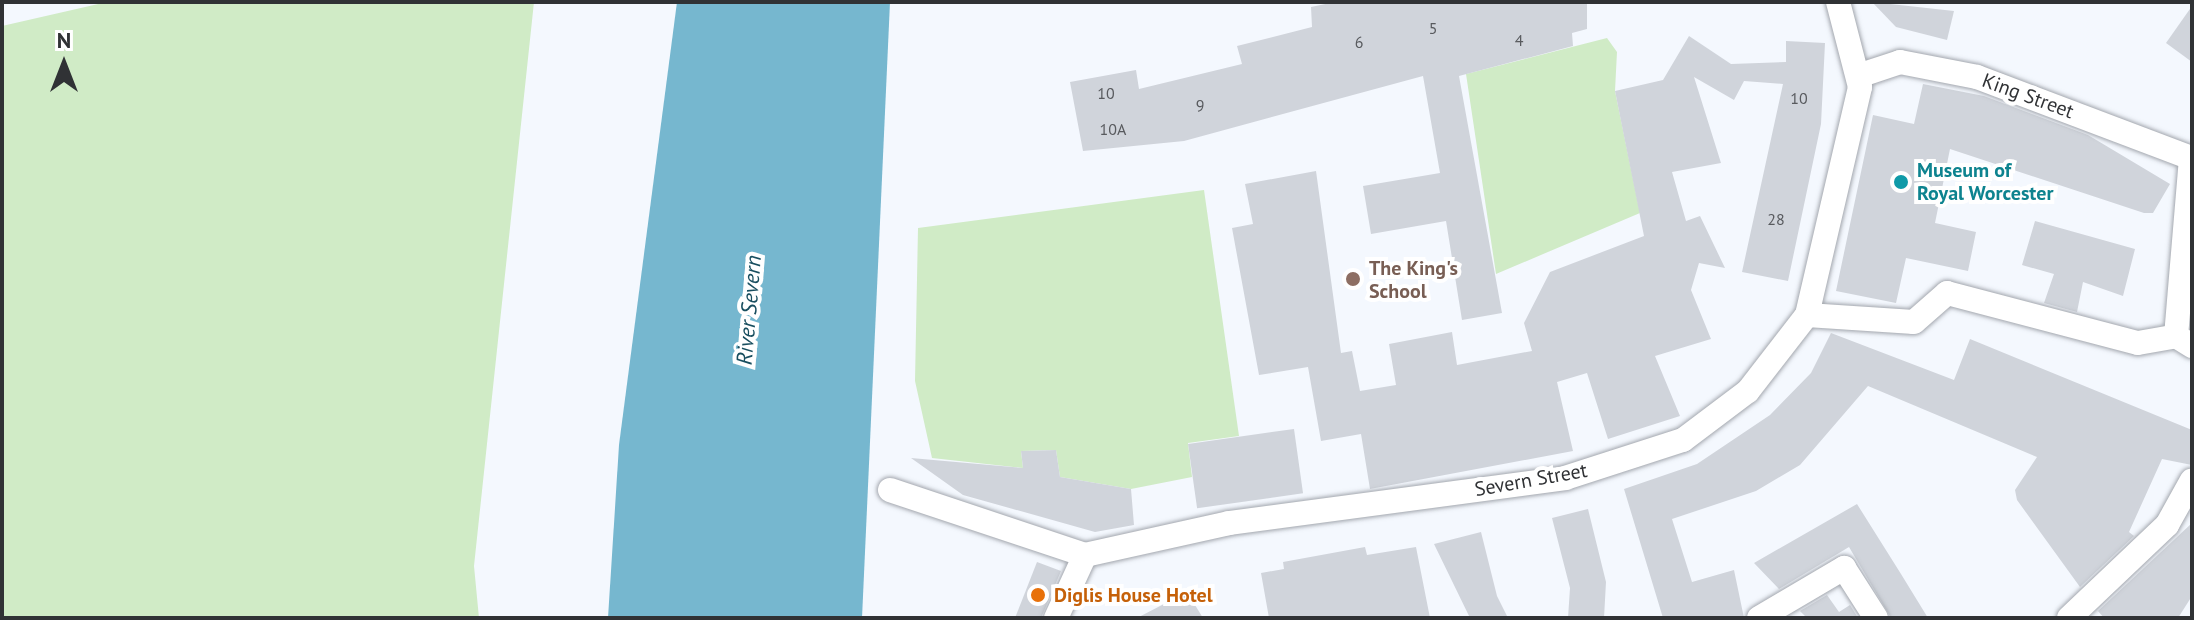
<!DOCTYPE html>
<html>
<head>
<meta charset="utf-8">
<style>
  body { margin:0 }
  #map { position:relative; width:2194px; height:620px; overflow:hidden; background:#f4f8fe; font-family:"PT Sans",sans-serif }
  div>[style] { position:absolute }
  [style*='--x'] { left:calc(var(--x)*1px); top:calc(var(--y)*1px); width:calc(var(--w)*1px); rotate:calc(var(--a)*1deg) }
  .green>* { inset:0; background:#d0ebc6 }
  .water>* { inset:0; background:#76b7cf }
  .building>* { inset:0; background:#d0d4db; transform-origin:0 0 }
  .roads { filter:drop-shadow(0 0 2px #a3a7ae) drop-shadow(0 0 2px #a3a7ae) }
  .street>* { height:24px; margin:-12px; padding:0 12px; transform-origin:12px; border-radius:12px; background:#fff }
  .dots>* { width:22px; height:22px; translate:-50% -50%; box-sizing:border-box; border:4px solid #fff; border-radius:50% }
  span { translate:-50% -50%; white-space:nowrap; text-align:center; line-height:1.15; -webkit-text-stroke:8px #fff; paint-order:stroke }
  .number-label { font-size:16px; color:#585a5e }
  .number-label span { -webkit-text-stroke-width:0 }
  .street-label { font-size:20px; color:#303235 }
  .culture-label { font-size:20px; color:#0d838f; font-weight:700 }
  .left { translate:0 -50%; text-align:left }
  .education-label { font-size:20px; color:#785e54; font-weight:700 }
  .food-label { font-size:20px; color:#c56008; font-weight:700 }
  .water-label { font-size:22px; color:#184e5f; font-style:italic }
  .frame { position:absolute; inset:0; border:4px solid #303235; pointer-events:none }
  .north { position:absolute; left:24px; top:24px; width:80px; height:80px; -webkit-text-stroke:6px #fff; paint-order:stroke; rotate:0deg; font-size:22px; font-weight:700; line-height:32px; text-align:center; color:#303235 }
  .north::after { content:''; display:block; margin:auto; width:28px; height:36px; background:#303235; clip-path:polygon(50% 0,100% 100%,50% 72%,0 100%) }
</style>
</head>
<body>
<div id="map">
  <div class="green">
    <i style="clip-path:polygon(107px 2px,534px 2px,474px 566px,479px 618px,2px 618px,2px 26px)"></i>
    <i style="clip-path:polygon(1607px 38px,1617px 52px,1615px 91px,1640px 213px,1496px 274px,1466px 74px)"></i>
    <i style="clip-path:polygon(1204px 190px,1239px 436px,1188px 443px,1192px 477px,1131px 489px,1060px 477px,1056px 450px,1021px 451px,1023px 468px,932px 458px,915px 381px,918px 228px)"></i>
  </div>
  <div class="water">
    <i style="clip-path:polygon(677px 2px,890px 2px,862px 618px,608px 618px,619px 445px)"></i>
  </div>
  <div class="building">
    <i style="clip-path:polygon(1335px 2px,1587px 2px,1587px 29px,1572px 33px,1573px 46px,1459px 76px,1502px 313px,1462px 320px,1446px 221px,1371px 234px,1363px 186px,1440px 173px,1423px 76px,1184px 141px,1083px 151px,1070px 82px,1136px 70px,1139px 89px,1242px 64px,1237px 46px,1312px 27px,1311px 7px)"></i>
    <i style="clip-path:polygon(1872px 2px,1954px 11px,1947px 40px,1896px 27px)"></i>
    <i style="clip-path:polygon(2192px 6px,2192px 62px,2166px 43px)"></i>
    <i style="clip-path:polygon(1689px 36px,1731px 64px,1786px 62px,1786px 41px,1825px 43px,1821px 124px,1788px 281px,1742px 272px,1783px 84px,1744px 81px,1734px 100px,1694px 77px,1721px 163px,1672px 172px,1686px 221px,1700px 216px,1725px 268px,1699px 263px,1691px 290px,1711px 339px,1655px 356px,1680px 416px,1608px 439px,1587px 373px,1557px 382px,1573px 451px,1370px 489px,1361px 434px,1321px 441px,1308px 367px,1259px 375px,1232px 228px,1253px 224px,1245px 184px,1316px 171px,1341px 353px,1352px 351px,1360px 391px,1396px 385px,1389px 344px,1452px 332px,1457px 365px,1532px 351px,1524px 323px,1550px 272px,1644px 236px,1615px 91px,1663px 80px)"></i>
    <i style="clip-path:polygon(1923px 84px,1984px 96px,2088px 135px,2170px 184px,2153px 213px,2144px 213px,1950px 149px,1935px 223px,1976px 232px,1968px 271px,1906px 258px,1896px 303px,1836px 291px,1873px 115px,1914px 124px)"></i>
    <i style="clip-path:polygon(2035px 221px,2135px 249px,2123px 296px,2083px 282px,2077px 312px,2044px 303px,2054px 274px,2022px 265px)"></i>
    <i style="clip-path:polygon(1831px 333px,1954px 380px,1970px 339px,2192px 430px,2192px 465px,2162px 459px,2129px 532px,2134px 536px,2080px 587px,2017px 500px,2015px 490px,2037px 457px,1868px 386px,1800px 465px,1756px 491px,1672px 519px,1692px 582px,1734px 570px,1744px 618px,1663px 618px,1624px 489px,1697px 464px,1770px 415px,1811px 373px)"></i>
    <i style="left:1294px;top:429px;width:65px;height:107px;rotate:82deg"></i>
    <i style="clip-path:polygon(1056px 450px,1060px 477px,1131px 489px,1134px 525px,1095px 532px,963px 495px,911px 458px,1023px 468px,1021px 451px)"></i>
    <i style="clip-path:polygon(1857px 504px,1901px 574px,1928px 618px,1891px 618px,1849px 547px,1779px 589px,1754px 563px)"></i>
    <i style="clip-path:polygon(1588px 509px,1606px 582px,1604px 618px,1568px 618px,1570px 588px,1552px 518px)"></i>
    <i style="clip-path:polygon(2192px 523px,2192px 596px,2178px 618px,2104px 618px,2098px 611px)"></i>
    <i style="clip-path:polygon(1481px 532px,1497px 596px,1508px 618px,1470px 618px,1434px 544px)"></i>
    <i style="clip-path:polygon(1365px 547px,1367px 555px,1416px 547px,1430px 618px,1269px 618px,1261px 573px,1284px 569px,1283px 562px)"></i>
    <i style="clip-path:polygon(1037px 562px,1061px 571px,1041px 618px,1015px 618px)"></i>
    <i style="clip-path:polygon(1187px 592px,1203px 618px,1137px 618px)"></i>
    <i style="clip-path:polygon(1827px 595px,1839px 612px,1850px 605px,1858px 618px,1807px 618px,1800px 611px)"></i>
  </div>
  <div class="roads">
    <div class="street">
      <i style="--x:1861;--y:75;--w:41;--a:-18.4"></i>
      <i style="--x:1900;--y:62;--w:78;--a:11"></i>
      <i style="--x:1977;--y:77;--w:229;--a:20.7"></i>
      <i style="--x:2191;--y:158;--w:179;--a:94.8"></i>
      <i style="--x:2176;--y:336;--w:19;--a:32"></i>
      <i style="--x:1807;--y:315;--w:107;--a:3.7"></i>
      <i style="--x:1914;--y:322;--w:44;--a:-41.3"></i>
      <i style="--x:1947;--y:293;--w:197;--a:14.7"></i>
      <i style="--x:2138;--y:343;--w:39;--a:-10"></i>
      <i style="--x:890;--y:490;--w:206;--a:18.4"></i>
      <i style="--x:1085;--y:555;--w:148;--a:-12.5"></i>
      <i style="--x:1229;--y:523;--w:339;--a:-7.6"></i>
      <i style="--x:1565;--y:478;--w:124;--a:-17.9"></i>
      <i style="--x:1683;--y:440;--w:81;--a:-37"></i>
      <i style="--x:1748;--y:391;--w:96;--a:-52.2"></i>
      <i style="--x:1807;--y:315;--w:234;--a:-76.9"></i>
      <i style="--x:1860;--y:87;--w:88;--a:-104.5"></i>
      <i style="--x:1056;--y:618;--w:69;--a:-65.3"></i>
      <i style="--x:1759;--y:618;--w:99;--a:-30.5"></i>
      <i style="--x:1844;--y:568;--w:59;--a:57.4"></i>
      <i style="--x:2069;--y:618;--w:135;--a:-43.5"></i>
      <i style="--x:2167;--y:525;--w:51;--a:-60.9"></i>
    </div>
  </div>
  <div class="dots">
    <i style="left:1901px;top:182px;background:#0f9aa8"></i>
    <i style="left:1353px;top:279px;background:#8d6e63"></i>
    <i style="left:1038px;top:595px;background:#e8710a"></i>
  </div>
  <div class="number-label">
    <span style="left:1433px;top:28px">5</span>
    <span style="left:1519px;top:40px">4</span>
    <span style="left:1359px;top:42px">6</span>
    <span style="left:1106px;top:93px">10</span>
    <span style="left:1799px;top:98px">10</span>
    <span style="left:1200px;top:105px">9</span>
    <span style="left:1113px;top:129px">10A</span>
    <span style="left:1776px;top:219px">28</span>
  </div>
  <div class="street-label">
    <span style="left:2028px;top:96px;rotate:20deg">King Street</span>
    <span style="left:1531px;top:480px;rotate:-10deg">Severn Street</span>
  </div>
  <div class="culture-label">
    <span class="left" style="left:1917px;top:182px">Museum of<br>Royal Worcester</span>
  </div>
  <div class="education-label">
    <span class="left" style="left:1369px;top:280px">The King's<br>School</span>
  </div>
  <div class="food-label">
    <span class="left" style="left:1054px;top:595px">Diglis House Hotel</span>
  </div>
  <div class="water-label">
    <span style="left:749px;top:310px;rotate:-85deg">River Severn</span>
  </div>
  <div class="frame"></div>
  <div class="north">N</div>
</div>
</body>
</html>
